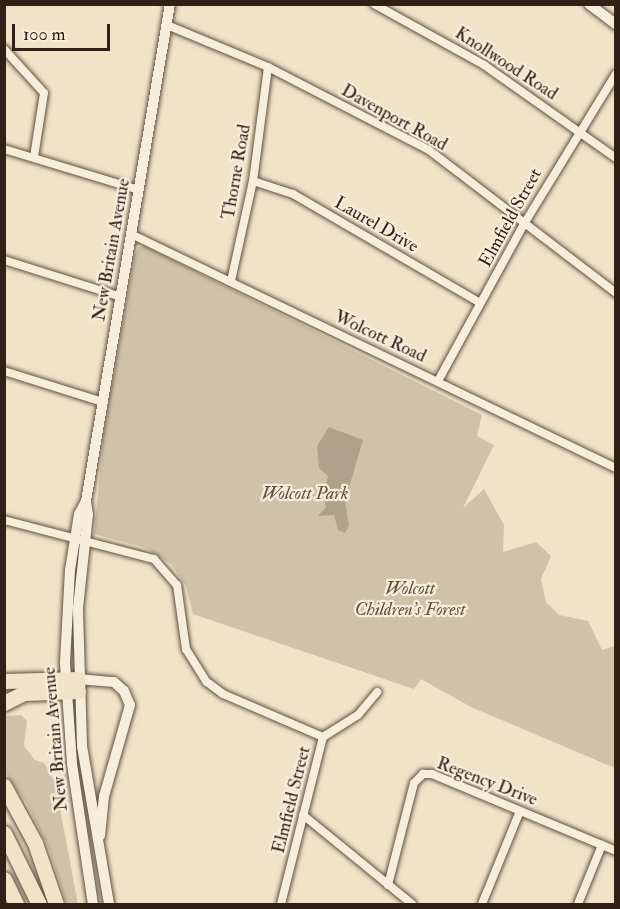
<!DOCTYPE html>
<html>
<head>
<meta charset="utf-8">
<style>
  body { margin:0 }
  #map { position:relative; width:620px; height:909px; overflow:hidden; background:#f1e3c7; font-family:"IM FELL Double Pica",serif }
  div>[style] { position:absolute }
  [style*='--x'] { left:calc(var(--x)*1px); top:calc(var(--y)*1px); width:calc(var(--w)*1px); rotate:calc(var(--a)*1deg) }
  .green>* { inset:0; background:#d0c2a9 }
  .water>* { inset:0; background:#afa18a }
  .roads { filter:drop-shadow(0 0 2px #605142) drop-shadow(0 0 2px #605142) }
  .street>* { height:8px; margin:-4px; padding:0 4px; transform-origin:4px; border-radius:4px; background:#f6eddb }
  .secondary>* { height:10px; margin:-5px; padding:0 5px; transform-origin:5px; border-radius:5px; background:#f6eddb }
  .highway>* { height:15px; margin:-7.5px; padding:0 7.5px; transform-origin:7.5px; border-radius:7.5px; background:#f1e3c7 }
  span { translate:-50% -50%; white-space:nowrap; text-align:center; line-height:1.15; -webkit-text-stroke:4.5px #f6eddb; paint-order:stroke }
  .street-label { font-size:18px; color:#302015 }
  .park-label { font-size:18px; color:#605141; font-style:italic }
  .frame { position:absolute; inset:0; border:6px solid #302015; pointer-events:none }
  .scale { position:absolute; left:12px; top:24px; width:98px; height:27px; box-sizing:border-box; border:3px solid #302015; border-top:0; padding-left:8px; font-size:18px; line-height:21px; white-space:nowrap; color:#302015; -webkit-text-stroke:4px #f6eddb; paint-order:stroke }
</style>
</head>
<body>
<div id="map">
  <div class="green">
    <div style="clip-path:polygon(145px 246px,482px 415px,477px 436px,494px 445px,463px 508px,484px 489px,504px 525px,503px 552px,536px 542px,551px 556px,541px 579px,546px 602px,559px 615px,588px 621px,602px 650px,615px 646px,615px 768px,471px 707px,421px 679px,414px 689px,193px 614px,186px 586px,171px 564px,146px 548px,94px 534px,104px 432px,135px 254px,139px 247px)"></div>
    <div style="clip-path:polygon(21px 715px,27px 721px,24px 746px,35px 760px,44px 763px,55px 782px,78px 904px,67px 904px,48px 847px,26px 802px,5px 773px,5px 716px)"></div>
  </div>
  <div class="water">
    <div style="clip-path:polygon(329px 427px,363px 440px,345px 501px,349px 526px,345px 533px,338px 530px,334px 515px,318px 516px,326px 507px,324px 495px,328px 476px,319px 468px,317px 446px)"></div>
  </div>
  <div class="roads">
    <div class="street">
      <div style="--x:374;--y:4;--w:126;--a:29"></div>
      <div style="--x:484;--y:65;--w:161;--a:35.2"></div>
      <div style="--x:167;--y:25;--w:109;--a:22.6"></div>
      <div style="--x:268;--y:67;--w:181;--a:27.3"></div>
      <div style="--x:429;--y:150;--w:235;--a:37.4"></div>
      <div style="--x:4;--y:49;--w:59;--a:47.7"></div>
      <div style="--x:44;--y:93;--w:65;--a:98.9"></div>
      <div style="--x:4;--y:149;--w:141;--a:16.9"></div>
      <div style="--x:253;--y:181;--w:42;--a:18"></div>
      <div style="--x:293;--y:194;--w:216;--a:30.2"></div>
      <div style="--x:131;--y:234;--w:538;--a:25.76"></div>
      <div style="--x:4;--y:260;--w:123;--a:17.5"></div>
      <div style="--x:231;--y:281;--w:102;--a:-77.6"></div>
      <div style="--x:253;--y:181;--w:115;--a:-82.5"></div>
      <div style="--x:4;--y:371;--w:104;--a:17.4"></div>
      <div style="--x:438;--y:381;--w:179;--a:-61.3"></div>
      <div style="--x:524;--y:224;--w:176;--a:-58.5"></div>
      <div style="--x:4;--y:520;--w:155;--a:14.6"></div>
      <div style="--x:154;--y:559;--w:35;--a:49"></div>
      <div style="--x:177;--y:585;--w:65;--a:82"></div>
      <div style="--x:186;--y:649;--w:39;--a:58"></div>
      <div style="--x:207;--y:682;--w:20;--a:37"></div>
      <div style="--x:223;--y:694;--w:109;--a:23.3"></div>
      <div style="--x:303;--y:815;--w:141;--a:39.2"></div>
      <div style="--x:388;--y:885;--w:105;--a:-75.7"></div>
      <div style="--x:414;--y:783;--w:13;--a:-45"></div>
      <div style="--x:423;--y:774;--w:9;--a:0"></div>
      <div style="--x:432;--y:774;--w:199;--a:22.7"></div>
      <div style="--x:281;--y:904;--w:172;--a:-75.9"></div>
      <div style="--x:323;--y:737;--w:41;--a:-32.2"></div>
      <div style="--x:358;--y:715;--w:30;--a:-50"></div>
      <div style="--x:482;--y:904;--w:100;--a:-67.8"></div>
      <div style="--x:578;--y:904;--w:64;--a:-67.9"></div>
    </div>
    <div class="secondary">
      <div style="--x:589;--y:4;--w:34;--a:37"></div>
      <div style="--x:86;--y:501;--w:15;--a:118"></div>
      <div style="--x:79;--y:514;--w:57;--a:99.1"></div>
      <div style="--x:70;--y:570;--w:93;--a:93.1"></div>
      <div style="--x:65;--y:663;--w:101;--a:86"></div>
      <div style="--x:72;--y:764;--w:142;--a:81.5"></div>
      <div style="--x:78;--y:679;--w:36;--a:5"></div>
      <div style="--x:114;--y:682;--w:13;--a:42"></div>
      <div style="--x:124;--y:691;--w:15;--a:67"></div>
      <div style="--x:130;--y:705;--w:95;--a:105.9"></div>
      <div style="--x:104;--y:796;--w:40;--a:95.7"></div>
      <div style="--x:109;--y:904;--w:160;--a:-99.7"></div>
      <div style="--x:82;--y:746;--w:138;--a:-91.7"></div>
      <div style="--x:78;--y:608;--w:94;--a:-83.9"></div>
      <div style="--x:88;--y:515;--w:14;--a:-98"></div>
      <div style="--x:86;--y:501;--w:504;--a:-80.41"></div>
    </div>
    <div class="highway">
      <div style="--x:4;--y:681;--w:74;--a:-1.5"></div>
      <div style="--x:4;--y:703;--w:22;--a:-27"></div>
      <div style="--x:24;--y:693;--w:54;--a:-2.1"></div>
      <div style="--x:4;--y:786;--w:65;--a:61.5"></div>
      <div style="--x:35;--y:843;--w:65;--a:71"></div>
      <div style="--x:4;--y:833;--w:79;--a:63.8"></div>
      <div style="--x:4;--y:879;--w:28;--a:64"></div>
    </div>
  </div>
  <div class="street-label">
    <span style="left:506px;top:64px;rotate:33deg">Knollwood Road</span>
    <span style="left:394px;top:118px;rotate:29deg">Davenport Road</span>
    <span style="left:237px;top:172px;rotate:-80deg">Thorne Road</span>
    <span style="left:511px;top:218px;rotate:-61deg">Elmfield Street</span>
    <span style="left:376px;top:225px;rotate:30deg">Laurel Drive</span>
    <span style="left:112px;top:250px;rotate:-80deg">New Britain Avenue</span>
    <span style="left:380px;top:337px;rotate:25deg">Wolcott Road</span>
    <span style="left:56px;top:739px;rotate:-95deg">New Britain Avenue</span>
    <span style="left:487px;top:782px;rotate:21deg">Regency Drive</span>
    <span style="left:292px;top:800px;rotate:-76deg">Elmfield Street</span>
  </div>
  <div class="park-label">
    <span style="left:305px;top:494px">Wolcott Park</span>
    <span style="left:410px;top:600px">Wolcott<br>Children's Forest</span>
  </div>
  <div class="frame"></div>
  <div class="scale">100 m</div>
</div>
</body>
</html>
